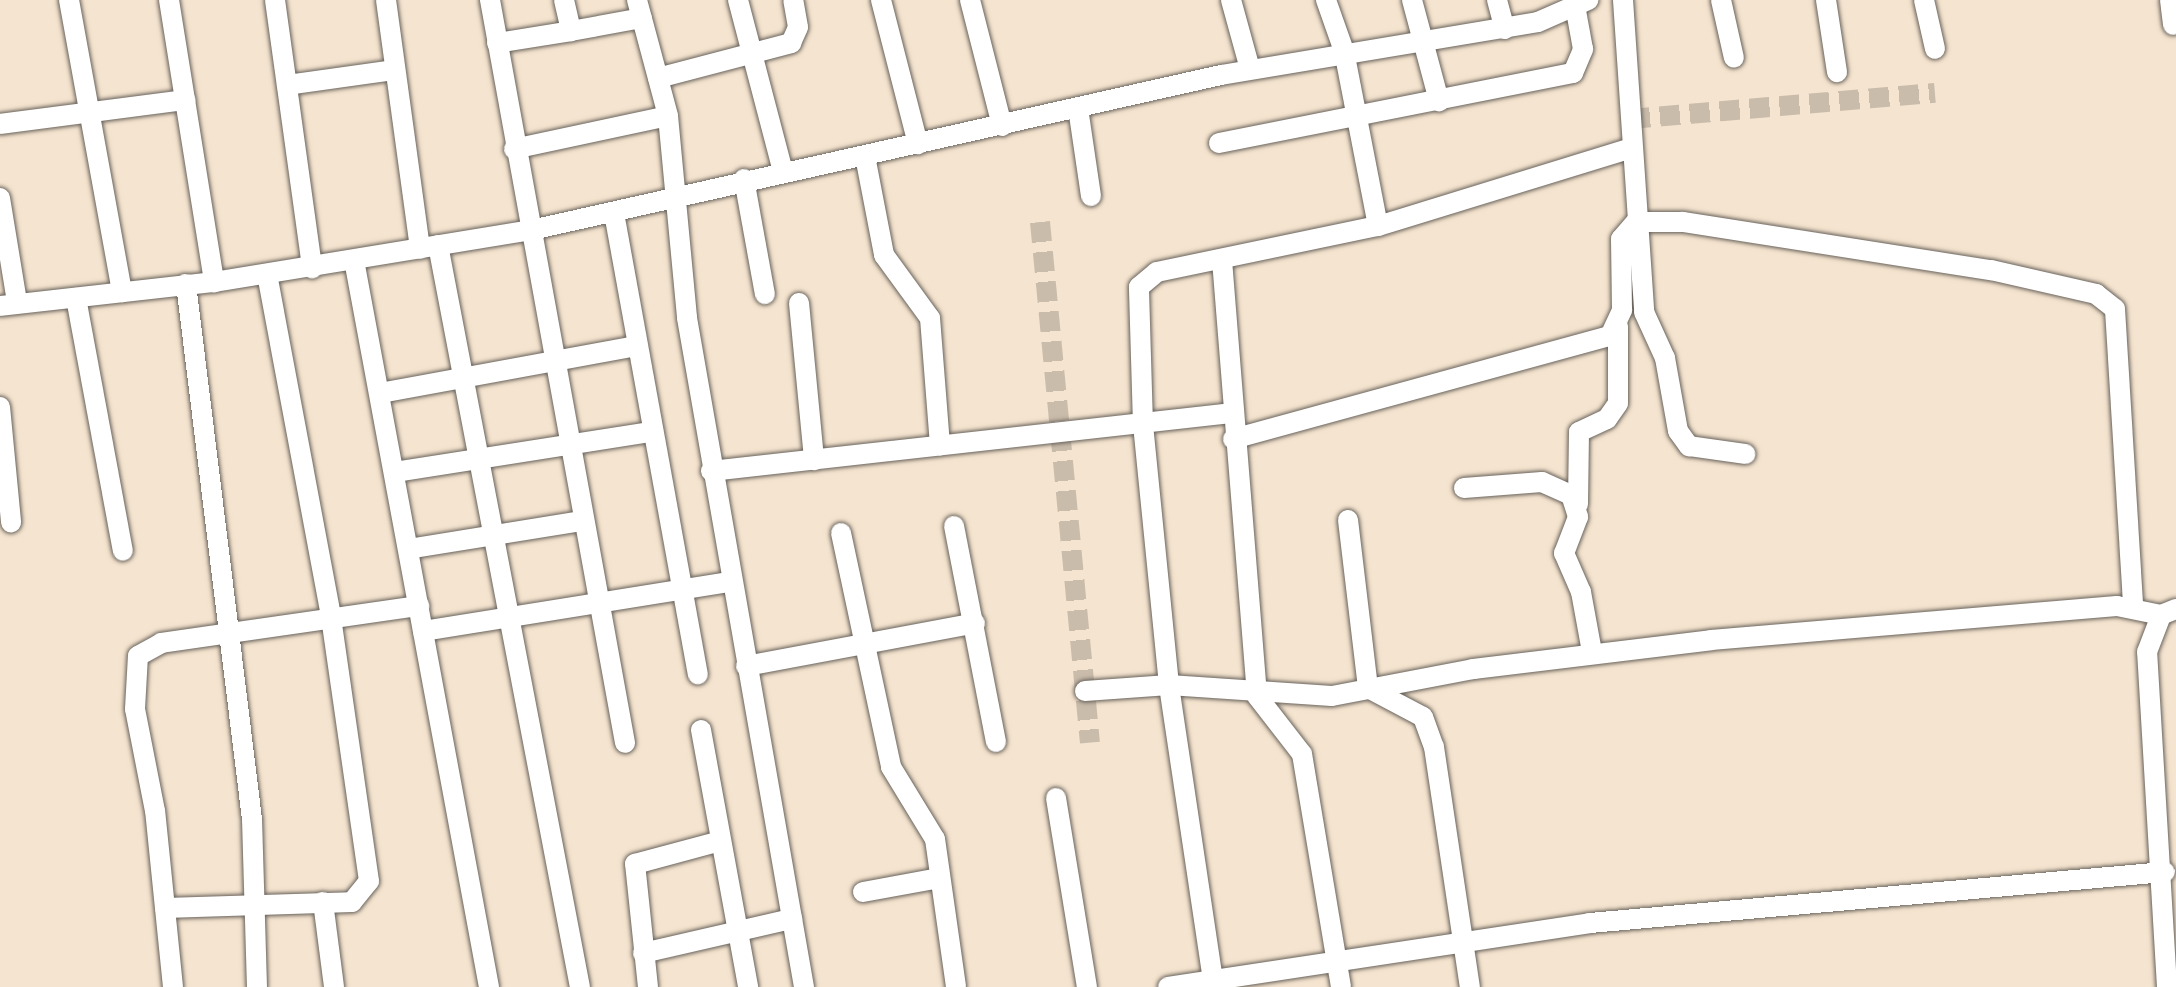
<!DOCTYPE html>
<html>
<head>
<meta charset="utf-8">
<style>
  body { margin:0 }
  #map { position:relative; width:2176px; height:987px; overflow:hidden; background:#f5e4cf; font-family:Vollkorn,serif }
  div>[style] { position:absolute }
  [style*='--x'] { left:calc(var(--x)*1px); top:calc(var(--y)*1px); width:calc(var(--w)*1px); rotate:calc(var(--a)*1deg) }
  .street-tunnel>* { height:20px; margin-top:-10px; transform-origin:0; background:repeating-linear-gradient(90deg,#cabcab 0 20px,transparent 0 30px) }
  .roads { filter:drop-shadow(0 0 2px #68625b) drop-shadow(0 0 2px #68625b) }
  .street>* { height:20px; margin:-10px; padding:0 10px; transform-origin:10px; border-radius:10px; background:#fff }
  span { translate:-50% -50%; white-space:nowrap; text-align:center; line-height:1.15; -webkit-text-stroke:7px #f6f6f2; paint-order:stroke }
</style>
</head>
<body>
<div id="map">
  <div class="street-tunnel">
    <div style="--x:1630;--y:119;--w:306;--a:-4.9"></div>
    <div style="--x:1040;--y:222;--w:523;--a:84.52"></div>
  </div>
  <div class="roads">
    <div class="street">
      <div style="--x:69;--y:0;--w:297;--a:79.7"></div>
      <div style="--x:169;--y:0;--w:286;--a:80.9"></div>
      <div style="--x:275;--y:0;--w:271;--a:82.1"></div>
      <div style="--x:386;--y:0;--w:251;--a:82.2"></div>
      <div style="--x:490;--y:0;--w:755;--a:79.7"></div>
      <div style="--x:564;--y:0;--w:32;--a:77"></div>
      <div style="--x:571;--y:31;--w:72;--a:-10.4"></div>
      <div style="--x:637;--y:0;--w:120;--a:75"></div>
      <div style="--x:668;--y:116;--w:203;--a:84.6"></div>
      <div style="--x:687;--y:318;--w:679;--a:80.08"></div>
      <div style="--x:738;--y:0;--w:178;--a:75.3"></div>
      <div style="--x:881;--y:0;--w:149;--a:75.6"></div>
      <div style="--x:970;--y:0;--w:130;--a:75.7"></div>
      <div style="--x:1231;--y:0;--w:72;--a:74.6"></div>
      <div style="--x:1326;--y:0;--w:54;--a:70.6"></div>
      <div style="--x:1344;--y:51;--w:178;--a:79"></div>
      <div style="--x:1412;--y:0;--w:105;--a:75"></div>
      <div style="--x:1497;--y:0;--w:30;--a:75"></div>
      <div style="--x:1623;--y:0;--w:313;--a:86.1"></div>
      <div style="--x:1644;--y:312;--w:51;--a:65.5"></div>
      <div style="--x:1665;--y:358;--w:74;--a:79.9"></div>
      <div style="--x:1678;--y:431;--w:19;--a:54"></div>
      <div style="--x:1689;--y:446;--w:57;--a:8.1"></div>
      <div style="--x:1721;--y:0;--w:59;--a:77.4"></div>
      <div style="--x:1826;--y:0;--w:73;--a:81.3"></div>
      <div style="--x:1924;--y:0;--w:50;--a:77.3"></div>
      <div style="--x:2170;--y:0;--w:25;--a:83"></div>
      <div style="--x:497;--y:43;--w:75;--a:-9.2"></div>
      <div style="--x:658;--y:78;--w:138;--a:-14.7"></div>
      <div style="--x:791;--y:43;--w:17;--a:-66"></div>
      <div style="--x:798;--y:27;--w:27;--a:-100"></div>
      <div style="--x:287;--y:85;--w:108;--a:-8"></div>
      <div style="--x:1078;--y:108;--w:89;--a:81.6"></div>
      <div style="--x:0;--y:124;--w:187;--a:-7.4"></div>
      <div style="--x:1219;--y:143;--w:361;--a:-11.2"></div>
      <div style="--x:1573;--y:73;--w:26;--a:-67"></div>
      <div style="--x:1583;--y:49;--w:50;--a:-100.4"></div>
      <div style="--x:514;--y:149;--w:157;--a:-12.1"></div>
      <div style="--x:865;--y:156;--w:101;--a:79.1"></div>
      <div style="--x:884;--y:255;--w:78;--a:53.9"></div>
      <div style="--x:930;--y:318;--w:128;--a:85.5"></div>
      <div style="--x:744;--y:179;--w:117;--a:79.7"></div>
      <div style="--x:0;--y:198;--w:105;--a:80.7"></div>
      <div style="--x:614;--y:213;--w:469;--a:79.7"></div>
      <div style="--x:438;--y:245;--w:755;--a:79.17"></div>
      <div style="--x:354;--y:260;--w:739;--a:79.48"></div>
      <div style="--x:1222;--y:260;--w:437;--a:85.4"></div>
      <div style="--x:1257;--y:696;--w:73;--a:52.2"></div>
      <div style="--x:1302;--y:754;--w:236;--a:80.5"></div>
      <div style="--x:186;--y:284;--w:539;--a:82.97"></div>
      <div style="--x:252;--y:819;--w:168;--a:88.3"></div>
      <div style="--x:76;--y:298;--w:257;--a:79.5"></div>
      <div style="--x:799;--y:303;--w:158;--a:84.5"></div>
      <div style="--x:0;--y:306;--w:215;--a:-6.4"></div>
      <div style="--x:214;--y:282;--w:317;--a:-9.3"></div>
      <div style="--x:527;--y:231;--w:711;--a:-12.67"></div>
      <div style="--x:1221;--y:75;--w:321;--a:-9.5"></div>
      <div style="--x:1538;--y:22;--w:55;--a:-23.7"></div>
      <div style="--x:380;--y:393;--w:261;--a:-10.4"></div>
      <div style="--x:0;--y:407;--w:116;--a:84.5"></div>
      <div style="--x:1233;--y:439;--w:391;--a:-15.3"></div>
      <div style="--x:1610;--y:336;--w:29;--a:-65"></div>
      <div style="--x:1622;--y:310;--w:71;--a:-90.8"></div>
      <div style="--x:1621;--y:239;--w:23;--a:-49"></div>
      <div style="--x:1636;--y:222;--w:47;--a:0"></div>
      <div style="--x:1683;--y:222;--w:312;--a:8.9"></div>
      <div style="--x:1991;--y:270;--w:108;--a:12.9"></div>
      <div style="--x:2096;--y:294;--w:24;--a:38"></div>
      <div style="--x:2115;--y:309;--w:298;--a:86.5"></div>
      <div style="--x:711;--y:471;--w:523;--a:-6.36"></div>
      <div style="--x:395;--y:472;--w:259;--a:-8.9"></div>
      <div style="--x:1464;--y:488;--w:78;--a:-4.4"></div>
      <div style="--x:1542;--y:482;--w:32;--a:24"></div>
      <div style="--x:1571;--y:495;--w:23;--a:72"></div>
      <div style="--x:1578;--y:517;--w:39;--a:111"></div>
      <div style="--x:1564;--y:553;--w:43;--a:66.4"></div>
      <div style="--x:1581;--y:592;--w:61;--a:79.6"></div>
      <div style="--x:1578;--y:504;--w:72;--a:-89.2"></div>
      <div style="--x:1579;--y:432;--w:31;--a:-25"></div>
      <div style="--x:1607;--y:419;--w:19;--a:-55"></div>
      <div style="--x:1618;--y:403;--w:77;--a:-90"></div>
      <div style="--x:1348;--y:520;--w:169;--a:83.2"></div>
      <div style="--x:1368;--y:688;--w:62;--a:27.8"></div>
      <div style="--x:1423;--y:717;--w:32;--a:70"></div>
      <div style="--x:1434;--y:747;--w:243;--a:81.5"></div>
      <div style="--x:954;--y:526;--w:220;--a:79"></div>
      <div style="--x:841;--y:533;--w:239;--a:77.9"></div>
      <div style="--x:891;--y:767;--w:84;--a:58.6"></div>
      <div style="--x:935;--y:839;--w:149;--a:81.9"></div>
      <div style="--x:408;--y:549;--w:175;--a:-9.2"></div>
      <div style="--x:423;--y:631;--w:310;--a:-9.1"></div>
      <div style="--x:746;--y:666;--w:233;--a:-10.6"></div>
      <div style="--x:1085;--y:691;--w:84;--a:-4.1"></div>
      <div style="--x:1169;--y:685;--w:163;--a:3.9"></div>
      <div style="--x:1332;--y:696;--w:144;--a:-10.8"></div>
      <div style="--x:1473;--y:669;--w:240;--a:-6.9"></div>
      <div style="--x:1711;--y:640;--w:407;--a:-4.8"></div>
      <div style="--x:2117;--y:606;--w:45;--a:11.6"></div>
      <div style="--x:701;--y:730;--w:261;--a:79.6"></div>
      <div style="--x:1056;--y:798;--w:192;--a:80.7"></div>
      <div style="--x:863;--y:892;--w:77;--a:-10.4"></div>
      <div style="--x:323;--y:902;--w:86;--a:82.6"></div>
      <div style="--x:165;--y:908;--w:187;--a:-1.8"></div>
      <div style="--x:352;--y:902;--w:27;--a:-51"></div>
      <div style="--x:369;--y:881;--w:268;--a:-98.2"></div>
      <div style="--x:331;--y:616;--w:348;--a:-100.6"></div>
      <div style="--x:643;--y:953;--w:153;--a:-12.9"></div>
      <div style="--x:173;--y:987;--w:177;--a:-95.8"></div>
      <div style="--x:155;--y:811;--w:104;--a:-101.1"></div>
      <div style="--x:135;--y:709;--w:53;--a:-86.8"></div>
      <div style="--x:138;--y:656;--w:26;--a:-29"></div>
      <div style="--x:161;--y:643;--w:261;--a:-8.2"></div>
      <div style="--x:648;--y:987;--w:124;--a:-96"></div>
      <div style="--x:635;--y:864;--w:89;--a:-15"></div>
      <div style="--x:1168;--y:987;--w:427;--a:-8.6"></div>
      <div style="--x:1590;--y:923;--w:577;--a:-5.07"></div>
      <div style="--x:1214;--y:987;--w:305;--a:-98.5"></div>
      <div style="--x:1169;--y:685;--w:261;--a:-95.7"></div>
      <div style="--x:1143;--y:425;--w:138;--a:-91.7"></div>
      <div style="--x:1139;--y:287;--w:23;--a:-40"></div>
      <div style="--x:1157;--y:272;--w:226;--a:-11.8"></div>
      <div style="--x:1378;--y:226;--w:266;--a:-17.1"></div>
      <div style="--x:2167;--y:987;--w:336;--a:-93.4"></div>
      <div style="--x:2147;--y:652;--w:40;--a:-69"></div>
      <div style="--x:2161;--y:615;--w:16;--a:-22"></div>
    </div>
  </div>
</div>
</body>
</html>
